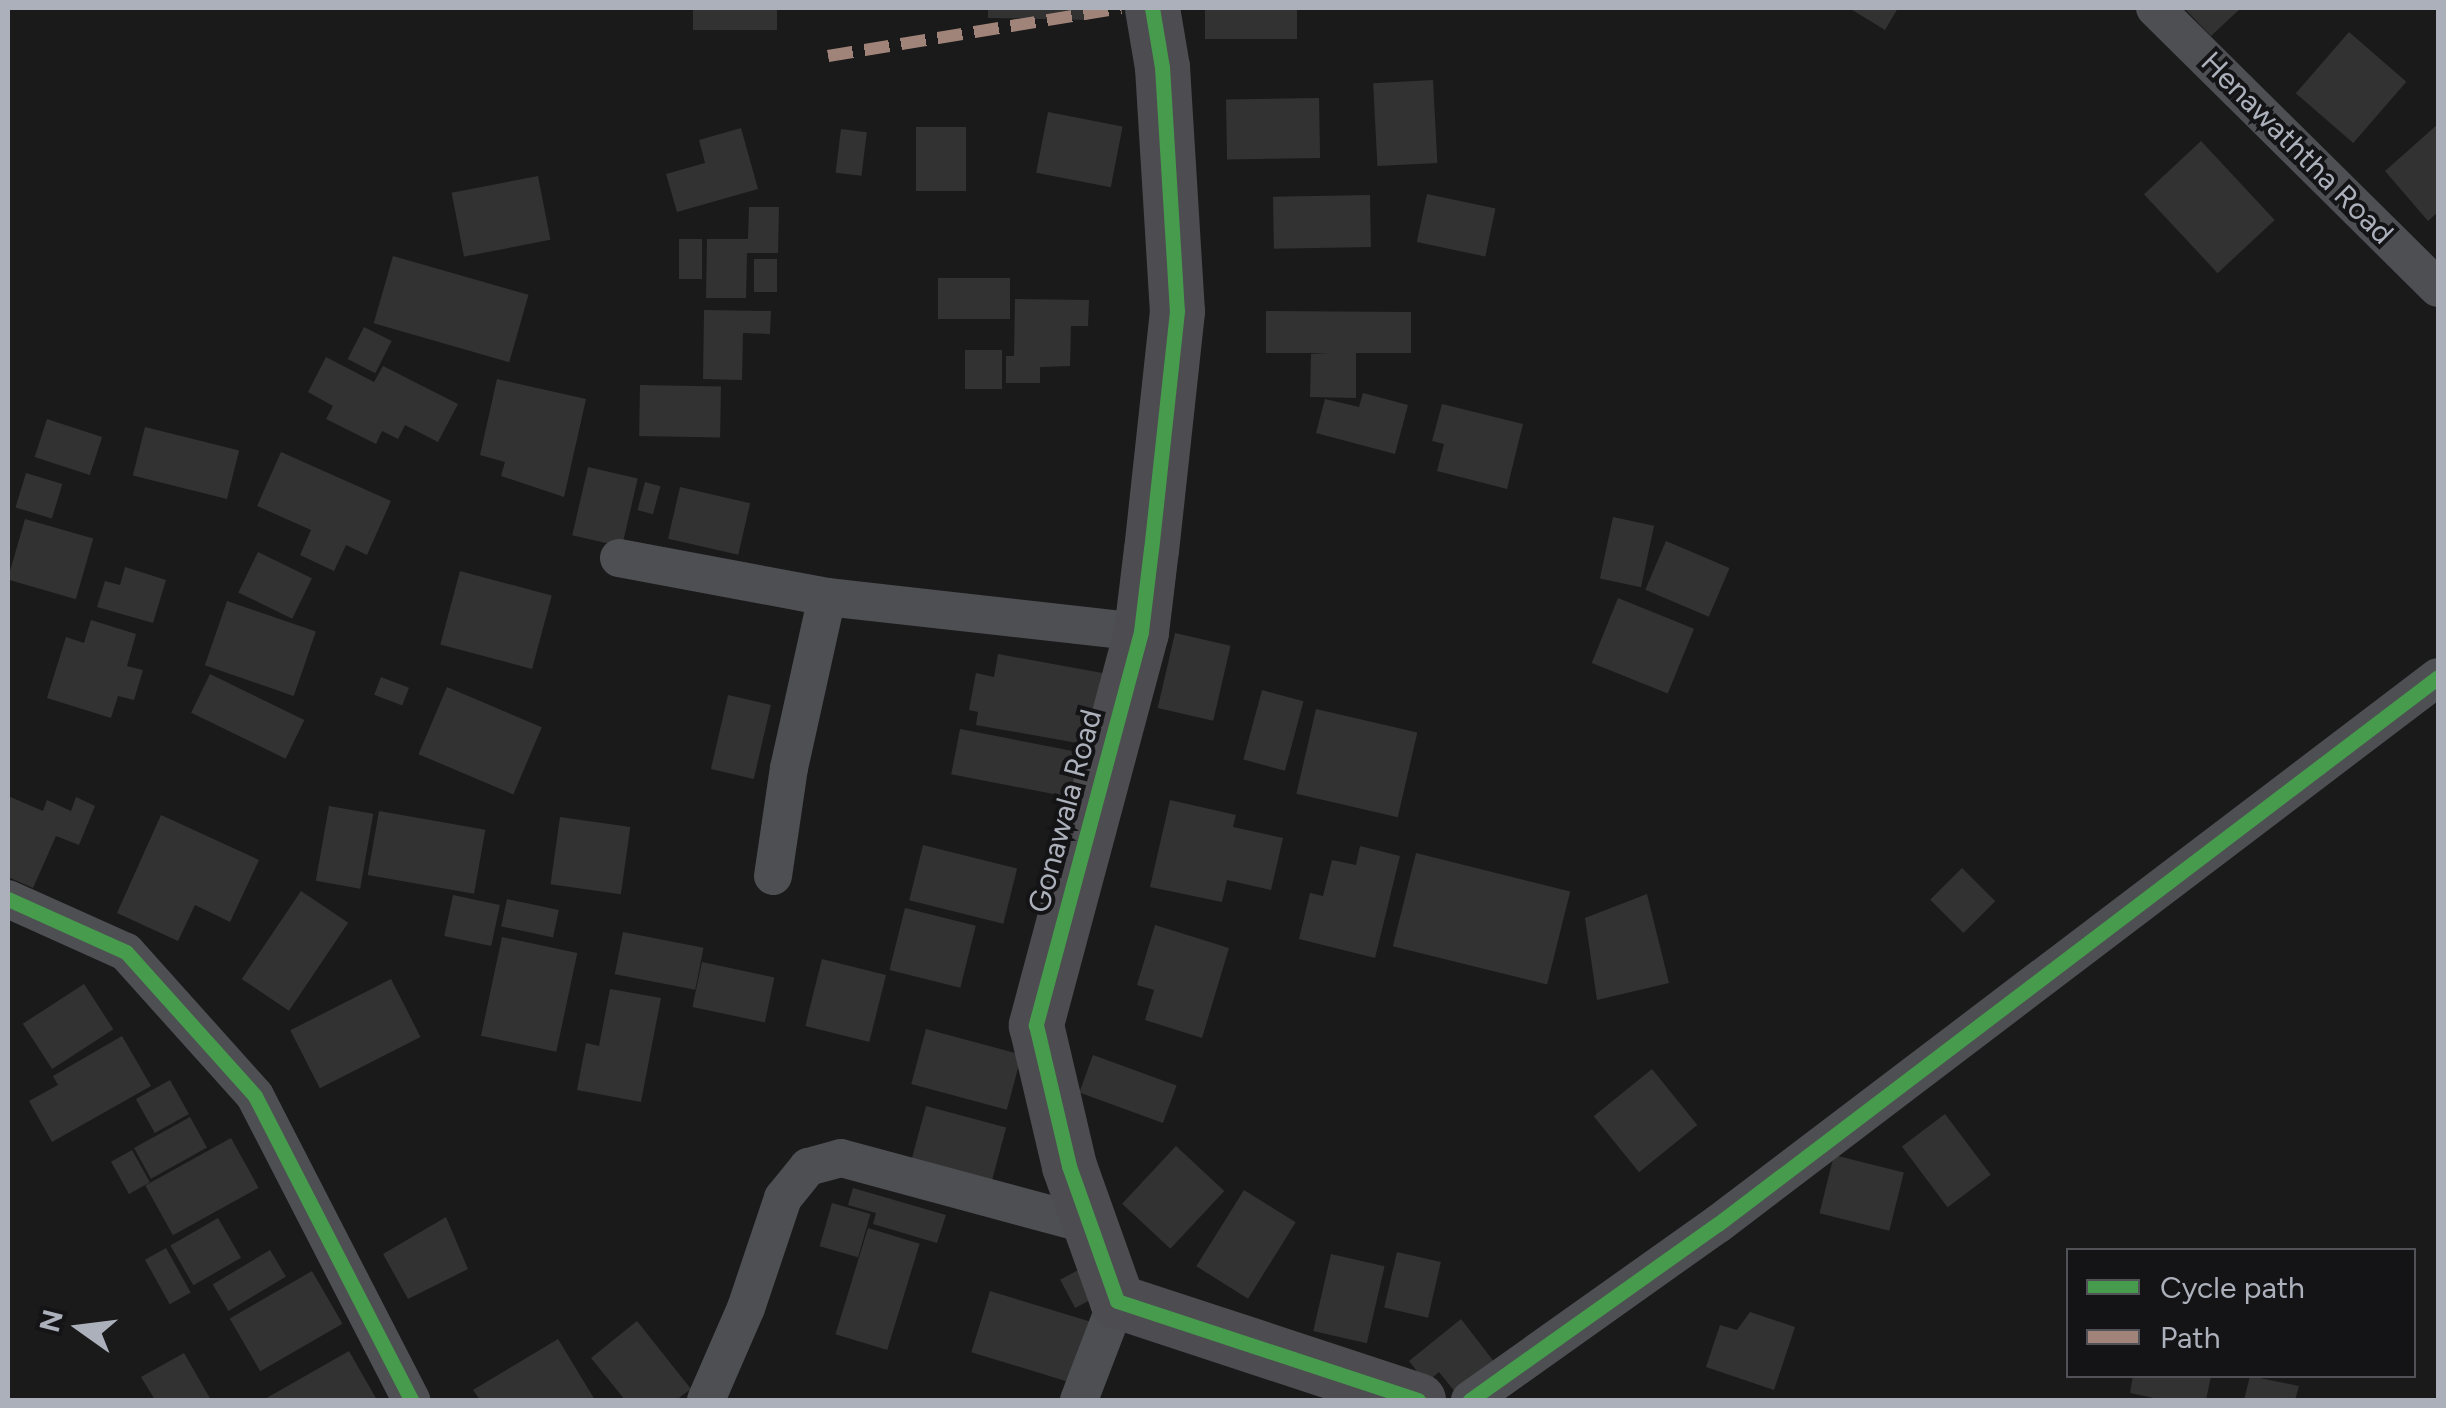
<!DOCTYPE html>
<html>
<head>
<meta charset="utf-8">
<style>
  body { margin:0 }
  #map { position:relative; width:2446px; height:1408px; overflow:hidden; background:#1a1a1a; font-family:Figtree,sans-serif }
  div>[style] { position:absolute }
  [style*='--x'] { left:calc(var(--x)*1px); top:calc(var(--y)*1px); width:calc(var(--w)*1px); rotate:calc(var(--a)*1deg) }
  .building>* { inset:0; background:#323232; transform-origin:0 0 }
  .street>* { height:38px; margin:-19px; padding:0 19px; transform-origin:19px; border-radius:19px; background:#4e4f53 }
  .secondary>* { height:55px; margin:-27.5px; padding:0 27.5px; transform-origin:27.5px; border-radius:27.5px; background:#4d4d51 }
  .quiet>* { height:12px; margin-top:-6px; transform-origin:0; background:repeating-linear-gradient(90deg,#a18479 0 25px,transparent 0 37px) }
  .cycleway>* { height:15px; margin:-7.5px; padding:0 7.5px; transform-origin:7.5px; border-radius:7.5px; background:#469c4c }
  span { translate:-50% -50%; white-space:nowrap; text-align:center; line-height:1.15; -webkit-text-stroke:8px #141416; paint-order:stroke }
  .street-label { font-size:30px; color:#acb0bb }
  .frame { position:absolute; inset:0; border:10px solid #acb0bb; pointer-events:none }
  .legend { position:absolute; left:2066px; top:1248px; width:350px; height:130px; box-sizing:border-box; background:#141416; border:2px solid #515258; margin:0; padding:12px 18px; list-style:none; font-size:30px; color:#acb0bb }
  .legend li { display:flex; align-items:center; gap:20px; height:50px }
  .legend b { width:50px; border:2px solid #515258 }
  .north { position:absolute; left:30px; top:1278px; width:100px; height:100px; -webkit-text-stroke:8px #141416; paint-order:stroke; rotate:284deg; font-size:28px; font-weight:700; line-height:40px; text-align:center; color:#acb0bb }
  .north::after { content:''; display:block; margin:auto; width:35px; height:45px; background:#acb0bb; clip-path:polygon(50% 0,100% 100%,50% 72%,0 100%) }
</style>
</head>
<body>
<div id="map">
  <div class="building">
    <div style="left:693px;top:8px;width:84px;height:22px"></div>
    <div style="clip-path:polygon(988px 8px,1088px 8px,1088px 20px,988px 18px)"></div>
    <div style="left:1205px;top:8px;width:92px;height:31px"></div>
    <div style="clip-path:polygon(1849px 8px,1898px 8px,1885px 30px)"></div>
    <div style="clip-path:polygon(2184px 8px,2241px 8px,2211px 36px)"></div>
    <div style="left:2349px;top:32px;width:76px;height:81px;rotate:41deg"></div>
    <div style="left:1433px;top:80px;width:83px;height:60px;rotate:87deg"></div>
    <div style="left:1319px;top:98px;width:60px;height:93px;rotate:89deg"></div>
    <div style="left:1048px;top:112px;width:76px;height:62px;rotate:11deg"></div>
    <div style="clip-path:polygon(2438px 124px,2438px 212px,2428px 221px,2385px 171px)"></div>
    <div style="left:916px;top:127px;width:50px;height:64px"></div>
    <div style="clip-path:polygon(741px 128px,758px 189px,677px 212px,666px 174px,705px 163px,699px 140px)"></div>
    <div style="left:841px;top:129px;width:26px;height:44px;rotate:7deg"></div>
    <div style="left:2201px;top:141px;width:108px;height:78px;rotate:47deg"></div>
    <div style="left:538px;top:176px;width:65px;height:88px;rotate:79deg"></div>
    <div style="left:1427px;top:194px;width:70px;height:49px;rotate:12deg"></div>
    <div style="left:1370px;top:195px;width:52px;height:97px;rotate:89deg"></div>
    <div style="clip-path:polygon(749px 207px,779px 207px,778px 253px,747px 253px,746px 298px,706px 298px,707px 239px,748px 239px)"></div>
    <div style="left:679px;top:239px;width:23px;height:40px"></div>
    <div style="left:393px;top:256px;width:141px;height:70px;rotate:16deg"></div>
    <div style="left:754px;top:259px;width:23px;height:33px"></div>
    <div style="left:938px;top:278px;width:72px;height:41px"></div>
    <div style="clip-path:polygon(1015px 299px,1089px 300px,1088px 326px,1071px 326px,1070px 366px,1040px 367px,1040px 383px,1006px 383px,1006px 356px,1014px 356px)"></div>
    <div style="clip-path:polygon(704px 310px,771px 311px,770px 334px,743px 333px,742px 380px,703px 379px)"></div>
    <div style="clip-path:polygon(1266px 311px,1411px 312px,1411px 353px,1356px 353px,1356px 398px,1310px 397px,1311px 354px,1329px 353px,1266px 353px)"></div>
    <div style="left:364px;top:327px;width:31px;height:36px;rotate:27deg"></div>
    <div style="left:965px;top:350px;width:37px;height:39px"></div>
    <div style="clip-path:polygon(326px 357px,374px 382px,383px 366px,458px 404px,438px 442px,405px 425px,398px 439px,382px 431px,376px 444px,326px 419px,333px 406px,308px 392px)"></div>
    <div style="clip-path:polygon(497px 379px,586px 399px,564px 497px,501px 476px,505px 462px,480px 455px)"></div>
    <div style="left:640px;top:385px;width:81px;height:51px;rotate:1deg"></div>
    <div style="clip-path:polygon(1363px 393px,1408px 405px,1395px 454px,1316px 433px,1325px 399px,1359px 407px)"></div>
    <div style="clip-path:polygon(1442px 404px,1523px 424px,1507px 489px,1437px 471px,1444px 444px,1432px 441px)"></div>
    <div style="left:47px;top:419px;width:58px;height:40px;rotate:18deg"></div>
    <div style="left:145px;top:427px;width:97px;height:50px;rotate:14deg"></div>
    <div style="clip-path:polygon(281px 452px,391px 501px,367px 555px,346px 545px,334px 571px,300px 555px,311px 530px,257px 506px)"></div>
    <div style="left:588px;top:467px;width:51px;height:70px;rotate:13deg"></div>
    <div style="left:26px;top:473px;width:38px;height:36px;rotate:17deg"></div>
    <div style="left:645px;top:482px;width:16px;height:29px;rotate:15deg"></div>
    <div style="left:680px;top:487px;width:72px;height:53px;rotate:13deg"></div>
    <div style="left:1613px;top:517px;width:42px;height:63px;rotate:12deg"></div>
    <div style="left:25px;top:519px;width:71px;height:63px;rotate:16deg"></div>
    <div style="left:1666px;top:541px;width:69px;height:53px;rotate:23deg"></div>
    <div style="left:258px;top:552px;width:60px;height:45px;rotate:26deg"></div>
    <div style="clip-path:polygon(125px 567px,166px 580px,153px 623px,97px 607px,105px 581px,120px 585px)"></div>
    <div style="left:460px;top:571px;width:95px;height:76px;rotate:15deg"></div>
    <div style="left:1618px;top:598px;width:82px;height:70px;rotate:22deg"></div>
    <div style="left:227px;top:601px;width:94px;height:68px;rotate:19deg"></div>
    <div style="clip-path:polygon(91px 620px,136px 634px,127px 666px,143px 670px,134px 700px,118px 696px,111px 718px,47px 698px,66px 637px,84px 643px)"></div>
    <div style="left:1175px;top:633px;width:57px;height:77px;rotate:13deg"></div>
    <div style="clip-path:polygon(998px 654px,1108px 674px,1094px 746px,976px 725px,978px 712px,969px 710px,976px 673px,994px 677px)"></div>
    <div style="left:210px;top:674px;width:105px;height:43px;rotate:26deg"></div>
    <div style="left:381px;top:677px;width:30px;height:19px;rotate:21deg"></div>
    <div style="left:447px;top:687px;width:103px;height:73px;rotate:23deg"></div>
    <div style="left:1262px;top:690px;width:43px;height:72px;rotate:15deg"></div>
    <div style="left:728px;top:695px;width:44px;height:76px;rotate:13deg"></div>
    <div style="left:1316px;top:709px;width:104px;height:87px;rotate:13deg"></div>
    <div style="left:960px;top:729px;width:124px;height:46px;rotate:11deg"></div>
    <div style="clip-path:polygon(8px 796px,43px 811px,47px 800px,71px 811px,76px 797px,95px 806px,79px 845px,56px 836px,33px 888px,8px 877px)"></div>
    <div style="clip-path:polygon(1170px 800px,1236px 815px,1233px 827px,1283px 838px,1271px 890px,1227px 880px,1222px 902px,1150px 887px)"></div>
    <div style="left:329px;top:806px;width:45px;height:76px;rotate:10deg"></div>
    <div style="left:379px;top:811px;width:108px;height:65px;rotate:10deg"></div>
    <div style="clip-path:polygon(161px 815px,259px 860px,230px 922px,195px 905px,178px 941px,117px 913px)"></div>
    <div style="left:560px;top:817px;width:71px;height:68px;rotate:8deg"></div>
    <div style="left:923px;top:845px;width:97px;height:57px;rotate:14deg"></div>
    <div style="clip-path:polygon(1360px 846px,1400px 856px,1375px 958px,1299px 939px,1310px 893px,1323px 896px,1332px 860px,1356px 865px)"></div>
    <div style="left:1416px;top:853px;width:159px;height:96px;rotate:14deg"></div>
    <div style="left:1962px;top:868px;width:47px;height:45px;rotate:45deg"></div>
    <div style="left:301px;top:891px;width:57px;height:106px;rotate:34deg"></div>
    <div style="clip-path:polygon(1647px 894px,1669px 983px,1597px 1000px,1585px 918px)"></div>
    <div style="left:453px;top:895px;width:48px;height:42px;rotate:12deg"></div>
    <div style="left:507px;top:899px;width:53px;height:28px;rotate:12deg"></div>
    <div style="left:905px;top:908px;width:73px;height:64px;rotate:14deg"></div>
    <div style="clip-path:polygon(1155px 925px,1229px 948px,1202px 1038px,1145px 1020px,1154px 990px,1137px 985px)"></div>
    <div style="left:623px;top:932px;width:82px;height:43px;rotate:11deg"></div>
    <div style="left:502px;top:937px;width:77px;height:101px;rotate:12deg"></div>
    <div style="left:822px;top:959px;width:66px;height:69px;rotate:14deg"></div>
    <div style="left:702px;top:962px;width:74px;height:46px;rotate:12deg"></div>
    <div style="left:391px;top:979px;width:65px;height:113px;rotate:63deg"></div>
    <div style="left:84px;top:984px;width:54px;height:73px;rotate:57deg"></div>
    <div style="clip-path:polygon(610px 989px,661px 998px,641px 1102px,577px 1090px,586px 1043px,599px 1046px)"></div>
    <div style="left:926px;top:1029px;width:99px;height:57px;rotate:15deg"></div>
    <div style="clip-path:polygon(122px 1036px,151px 1086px,52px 1142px,29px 1101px,58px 1085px,53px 1076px)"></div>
    <div style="left:1093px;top:1055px;width:89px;height:40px;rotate:20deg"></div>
    <div style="left:1652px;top:1069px;width:72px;height:75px;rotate:51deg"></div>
    <div style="left:170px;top:1080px;width:39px;height:39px;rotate:61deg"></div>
    <div style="left:926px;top:1106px;width:83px;height:56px;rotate:15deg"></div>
    <div style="left:1945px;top:1114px;width:76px;height:54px;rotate:53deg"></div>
    <div style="left:190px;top:1117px;width:35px;height:64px;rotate:61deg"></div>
    <div style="left:231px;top:1138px;width:57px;height:98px;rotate:61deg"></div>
    <div style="left:1176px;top:1146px;width:66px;height:79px;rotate:43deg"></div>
    <div style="left:132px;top:1150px;width:37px;height:24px;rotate:61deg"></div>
    <div style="left:1834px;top:1155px;width:72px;height:60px;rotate:14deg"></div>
    <div style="clip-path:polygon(853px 1188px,946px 1215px,937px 1243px,873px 1224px,876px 1213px,848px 1205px)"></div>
    <div style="left:1244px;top:1190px;width:61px;height:90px;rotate:32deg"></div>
    <div style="left:832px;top:1203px;width:40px;height:45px;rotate:16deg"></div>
    <div style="clip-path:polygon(446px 1217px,468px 1269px,408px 1299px,383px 1254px)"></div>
    <div style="left:218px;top:1218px;width:46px;height:55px;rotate:60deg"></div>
    <div style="left:868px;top:1228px;width:54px;height:111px;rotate:17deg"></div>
    <div style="left:166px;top:1248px;width:51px;height:24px;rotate:61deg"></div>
    <div style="left:270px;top:1250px;width:31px;height:67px;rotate:59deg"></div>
    <div style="left:1397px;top:1252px;width:45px;height:57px;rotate:13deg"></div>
    <div style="left:1331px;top:1254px;width:55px;height:79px;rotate:13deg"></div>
    <div style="left:1084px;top:1267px;width:32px;height:27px;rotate:62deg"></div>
    <div style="left:312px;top:1271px;width:61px;height:95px;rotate:60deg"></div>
    <div style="left:990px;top:1291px;width:113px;height:64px;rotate:17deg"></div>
    <div style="clip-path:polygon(1750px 1312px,1795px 1327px,1774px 1390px,1706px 1367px,1720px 1325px,1737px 1330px)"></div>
    <div style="clip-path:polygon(1461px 1319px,1495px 1363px,1456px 1393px,1439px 1372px,1426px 1383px,1409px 1361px)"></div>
    <div style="clip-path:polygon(637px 1321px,691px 1389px,676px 1400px,625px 1400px,591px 1358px)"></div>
    <div style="clip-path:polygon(558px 1339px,595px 1400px,480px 1400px,473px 1390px)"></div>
    <div style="clip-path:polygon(349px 1351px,377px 1400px,263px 1400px)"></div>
    <div style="clip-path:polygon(184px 1353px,211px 1400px,155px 1400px,141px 1377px)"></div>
    <div style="clip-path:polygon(2133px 1376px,2211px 1376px,2206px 1400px,2163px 1400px,2130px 1393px)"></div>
    <div style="clip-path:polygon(2250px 1376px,2299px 1386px,2295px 1400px,2244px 1400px)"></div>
  </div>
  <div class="street">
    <div style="--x:2155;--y:8;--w:398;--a:44.7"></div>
    <div style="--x:619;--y:558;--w:212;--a:10.6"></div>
    <div style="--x:773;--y:876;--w:109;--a:-81.6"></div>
    <div style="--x:789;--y:768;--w:175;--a:-77.5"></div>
    <div style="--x:827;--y:597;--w:316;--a:6.4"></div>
    <div style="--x:8;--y:899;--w:129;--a:24.2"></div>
    <div style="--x:126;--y:952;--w:193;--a:48.1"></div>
    <div style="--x:255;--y:1096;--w:342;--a:62.8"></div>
    <div style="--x:706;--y:1400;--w:100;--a:-66.5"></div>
    <div style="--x:746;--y:1308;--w:116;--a:-71.4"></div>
    <div style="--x:783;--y:1198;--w:40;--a:-51"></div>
    <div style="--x:808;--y:1167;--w:34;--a:-15"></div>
    <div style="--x:841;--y:1158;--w:258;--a:15.1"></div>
    <div style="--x:1079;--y:1400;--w:106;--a:-69"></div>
    <div style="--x:1470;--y:1400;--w:304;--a:-35.4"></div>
    <div style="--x:1718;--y:1224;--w:904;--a:-37.22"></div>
  </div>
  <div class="secondary">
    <div style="--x:1152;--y:8;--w:60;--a:80.4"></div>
    <div style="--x:1162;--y:67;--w:244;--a:86.5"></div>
    <div style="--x:1177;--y:311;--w:239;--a:96.2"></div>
    <div style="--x:1151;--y:549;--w:84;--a:96.9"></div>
    <div style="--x:1141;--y:632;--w:407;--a:105"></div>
    <div style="--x:1036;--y:1025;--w:145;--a:76.8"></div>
    <div style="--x:1069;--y:1166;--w:143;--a:70.4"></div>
    <div style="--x:1117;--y:1301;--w:317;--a:18.2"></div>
  </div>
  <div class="quiet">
    <div style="--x:828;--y:56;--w:297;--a:-9.3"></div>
  </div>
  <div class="cycleway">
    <div style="--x:1152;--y:8;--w:60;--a:80.4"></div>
    <div style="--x:1162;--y:67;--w:244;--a:86.5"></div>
    <div style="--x:1177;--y:311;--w:239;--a:96.2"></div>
    <div style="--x:1151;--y:549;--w:84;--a:96.9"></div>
    <div style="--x:1141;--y:632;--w:407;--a:105"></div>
    <div style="--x:1036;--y:1025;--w:145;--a:76.8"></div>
    <div style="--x:1069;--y:1166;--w:143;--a:70.4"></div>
    <div style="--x:1117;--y:1301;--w:317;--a:18.2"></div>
    <div style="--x:8;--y:899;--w:129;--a:24.2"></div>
    <div style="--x:126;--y:952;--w:193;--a:48.1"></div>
    <div style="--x:255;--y:1096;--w:342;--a:62.8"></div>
    <div style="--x:1470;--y:1400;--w:304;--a:-35.4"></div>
    <div style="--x:1718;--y:1224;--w:904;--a:-37.22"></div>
  </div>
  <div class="street-label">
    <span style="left:2297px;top:148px;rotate:45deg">Henawaththa Road</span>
    <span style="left:1065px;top:811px;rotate:-75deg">Gonawala Road</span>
  </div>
  <div class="frame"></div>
  <ul class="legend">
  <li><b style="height:12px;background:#469c4c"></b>Cycle path</li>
  <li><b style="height:12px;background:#a18479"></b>Path</li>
  </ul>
  <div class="north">N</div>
</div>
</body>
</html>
